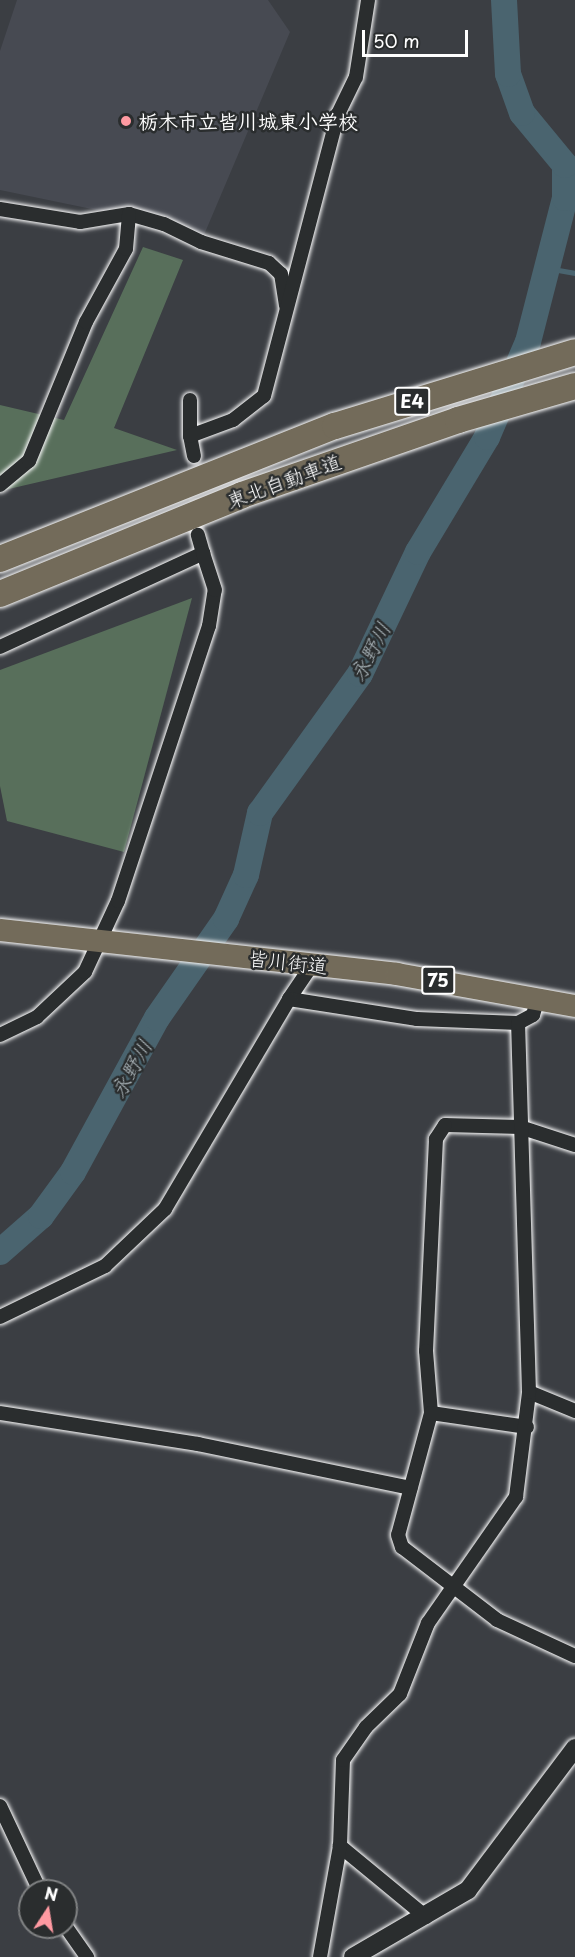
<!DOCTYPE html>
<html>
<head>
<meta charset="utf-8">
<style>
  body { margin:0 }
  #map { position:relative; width:575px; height:1957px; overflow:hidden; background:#3b3e43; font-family:"Playpen Sans","Klee One",sans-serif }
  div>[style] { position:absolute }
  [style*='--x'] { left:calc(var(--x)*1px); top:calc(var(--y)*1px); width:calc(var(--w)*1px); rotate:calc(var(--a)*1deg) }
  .built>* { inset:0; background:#474a52 }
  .green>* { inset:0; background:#586f5b }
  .stream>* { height:4.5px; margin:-2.25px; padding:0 2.25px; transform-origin:2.25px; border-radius:2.25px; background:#4a646f }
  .river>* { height:26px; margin:-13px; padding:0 13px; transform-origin:13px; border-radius:13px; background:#4a646f }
  .minor-tunnel>* { height:14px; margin-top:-7px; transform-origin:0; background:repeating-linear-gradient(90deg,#4f5156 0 14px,transparent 0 21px) }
  .roads { filter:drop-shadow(0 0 2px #fff) drop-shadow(0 0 2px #fff) }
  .minor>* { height:14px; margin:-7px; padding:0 7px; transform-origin:7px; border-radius:7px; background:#2a2d2e }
  .tertiary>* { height:18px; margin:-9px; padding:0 9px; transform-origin:9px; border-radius:9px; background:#2a2d2e }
  .primary>* { height:22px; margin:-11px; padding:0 11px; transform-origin:11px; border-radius:11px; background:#736b5a }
  .motorway>* { height:26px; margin:-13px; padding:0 13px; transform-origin:13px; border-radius:13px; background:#736b5a }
  .dots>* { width:16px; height:16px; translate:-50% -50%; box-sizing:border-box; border:3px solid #2a2d2e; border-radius:50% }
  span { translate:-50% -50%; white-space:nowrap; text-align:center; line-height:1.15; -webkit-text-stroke:5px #2a2d2e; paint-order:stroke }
  .shield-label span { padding:2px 4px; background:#2a2d2e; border:2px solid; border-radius:4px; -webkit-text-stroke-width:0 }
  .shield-label { font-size:18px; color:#fff; font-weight:700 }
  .poi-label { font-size:20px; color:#fff; font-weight:700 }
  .left { translate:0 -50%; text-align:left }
  .street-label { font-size:20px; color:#fff }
  .water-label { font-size:21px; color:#aeb9be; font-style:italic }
  .north { position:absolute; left:18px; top:1879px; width:60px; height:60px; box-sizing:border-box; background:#2a2d2e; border:2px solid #7f8182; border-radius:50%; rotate:12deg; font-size:16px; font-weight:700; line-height:24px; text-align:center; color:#fff }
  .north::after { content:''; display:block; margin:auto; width:21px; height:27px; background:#ff9aa2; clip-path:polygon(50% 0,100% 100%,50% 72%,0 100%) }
  .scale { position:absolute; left:362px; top:30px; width:106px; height:27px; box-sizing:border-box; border:3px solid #fff; border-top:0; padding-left:8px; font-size:18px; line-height:21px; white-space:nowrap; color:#fff; -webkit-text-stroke:4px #2a2d2e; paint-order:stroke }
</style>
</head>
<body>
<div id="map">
  <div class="built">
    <div style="clip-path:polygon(17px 0,268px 0,290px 32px,201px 242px,164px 224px,0 190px,0 51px)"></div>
  </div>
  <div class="green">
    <div style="clip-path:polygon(143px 247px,183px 260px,114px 428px,177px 450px,0 491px,0 405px,64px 420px)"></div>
    <div style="clip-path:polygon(192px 598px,124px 852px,7px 821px,0 786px,0 670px)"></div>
  </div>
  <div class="stream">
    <div style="--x:547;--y:268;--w:28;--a:10"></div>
  </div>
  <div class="river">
    <div style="--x:0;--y:1252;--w:55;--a:-41.3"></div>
    <div style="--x:41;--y:1216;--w:54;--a:-54"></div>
    <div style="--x:73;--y:1172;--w:175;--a:-61.4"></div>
    <div style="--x:157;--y:1018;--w:121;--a:-55.1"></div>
    <div style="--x:226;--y:919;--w:48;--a:-65.6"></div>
    <div style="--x:246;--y:875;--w:64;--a:-77.3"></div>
    <div style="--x:260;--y:813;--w:171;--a:-54.3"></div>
    <div style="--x:360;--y:674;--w:135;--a:-64.6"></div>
    <div style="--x:418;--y:552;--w:134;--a:-59"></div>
    <div style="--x:487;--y:437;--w:103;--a:-66.7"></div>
    <div style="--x:528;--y:342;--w:149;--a:-75.6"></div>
    <div style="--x:565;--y:198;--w:33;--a:-90"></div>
    <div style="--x:565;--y:165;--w:67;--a:-129.6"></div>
    <div style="--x:522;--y:113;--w:41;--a:-109.7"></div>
    <div style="--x:508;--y:74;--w:74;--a:-93.1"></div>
  </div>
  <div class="minor-tunnel">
    <div style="--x:194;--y:456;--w:79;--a:87.1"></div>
  </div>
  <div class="roads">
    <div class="minor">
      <div style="--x:0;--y:209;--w:81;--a:9.2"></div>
      <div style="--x:80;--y:222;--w:50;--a:-9.3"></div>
      <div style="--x:129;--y:214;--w:36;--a:16"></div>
      <div style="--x:164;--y:224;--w:41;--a:25.9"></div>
      <div style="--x:201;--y:242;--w:71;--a:17.2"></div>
      <div style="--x:269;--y:263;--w:16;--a:43"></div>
      <div style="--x:281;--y:274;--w:32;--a:81"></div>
      <div style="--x:190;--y:436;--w:36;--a:-90"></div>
      <div style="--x:194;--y:456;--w:20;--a:-101"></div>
      <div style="--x:190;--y:436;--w:46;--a:-20.4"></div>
      <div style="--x:233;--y:420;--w:39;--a:-38"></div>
      <div style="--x:264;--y:396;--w:292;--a:-75.3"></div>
      <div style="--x:338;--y:114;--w:41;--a:-64.1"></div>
      <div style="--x:356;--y:77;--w:78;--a:-81.1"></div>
      <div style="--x:0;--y:485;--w:38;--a:-40"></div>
      <div style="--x:29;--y:461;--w:150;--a:-67.7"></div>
      <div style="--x:86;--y:322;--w:83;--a:-61.3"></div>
      <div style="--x:126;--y:249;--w:35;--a:-85"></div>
      <div style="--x:0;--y:647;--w:224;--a:-24.8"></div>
      <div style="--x:203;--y:553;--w:19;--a:-106"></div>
      <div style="--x:312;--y:965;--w:41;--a:124.1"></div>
      <div style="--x:289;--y:999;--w:130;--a:8.9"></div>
      <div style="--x:417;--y:1019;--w:101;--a:2.3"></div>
      <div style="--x:0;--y:1035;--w:41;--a:-25.9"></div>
      <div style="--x:37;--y:1017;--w:66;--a:-43.2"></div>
      <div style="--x:85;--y:972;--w:78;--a:-65.1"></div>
      <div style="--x:118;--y:901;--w:290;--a:-71.7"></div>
      <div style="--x:209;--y:626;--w:36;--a:-81"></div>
      <div style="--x:215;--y:590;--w:39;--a:-108"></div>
      <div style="--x:575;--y:1145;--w:58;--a:-161.9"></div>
      <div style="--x:520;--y:1127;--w:75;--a:-178.5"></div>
      <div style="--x:445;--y:1125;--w:17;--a:123"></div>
      <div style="--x:436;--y:1139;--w:212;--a:92.7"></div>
      <div style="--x:426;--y:1351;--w:62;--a:85.4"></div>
      <div style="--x:431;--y:1413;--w:126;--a:105.1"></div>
      <div style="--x:398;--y:1535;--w:13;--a:72"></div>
      <div style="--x:402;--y:1547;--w:120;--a:37.5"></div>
      <div style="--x:497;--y:1620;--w:86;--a:24.8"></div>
      <div style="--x:0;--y:1317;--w:117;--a:-25.9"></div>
      <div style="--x:105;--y:1266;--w:83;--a:-43.5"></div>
      <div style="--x:165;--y:1209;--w:244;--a:-59.4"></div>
      <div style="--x:529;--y:1392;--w:50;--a:22.4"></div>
      <div style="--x:0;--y:1413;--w:200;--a:8.9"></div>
      <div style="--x:198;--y:1444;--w:217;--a:11.7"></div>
      <div style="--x:431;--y:1413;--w:97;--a:8.3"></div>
      <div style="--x:0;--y:1806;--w:94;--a:64.8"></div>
      <div style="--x:426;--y:1917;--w:112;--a:-140.5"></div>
      <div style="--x:340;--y:1846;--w:86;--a:-88"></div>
      <div style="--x:343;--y:1760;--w:40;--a:-55.1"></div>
      <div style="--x:366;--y:1727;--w:47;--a:-44.1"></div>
      <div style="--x:400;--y:1694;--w:76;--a:-68.5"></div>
      <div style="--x:428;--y:1623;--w:154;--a:-55.1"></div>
      <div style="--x:516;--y:1497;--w:106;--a:-82.9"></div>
      <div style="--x:529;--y:1392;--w:369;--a:-91.7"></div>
      <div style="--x:518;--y:1023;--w:17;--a:-28"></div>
      <div style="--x:533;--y:1015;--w:18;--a:-74"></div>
      <div style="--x:66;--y:1927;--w:37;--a:55"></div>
      <div style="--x:320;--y:1957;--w:113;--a:-79.8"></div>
    </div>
    <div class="tertiary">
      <div style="--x:353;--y:1957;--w:133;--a:-30.2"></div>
      <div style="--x:468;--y:1890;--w:178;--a:-53"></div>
    </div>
    <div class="primary">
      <div style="--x:0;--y:930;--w:399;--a:6.3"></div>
      <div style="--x:397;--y:974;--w:181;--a:10.2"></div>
    </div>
    <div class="motorway">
      <div style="--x:0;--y:559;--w:360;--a:-21.7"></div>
      <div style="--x:335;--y:426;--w:251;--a:-17.1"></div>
      <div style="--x:0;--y:594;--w:261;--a:-22.2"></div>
      <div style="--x:242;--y:495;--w:229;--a:-19.1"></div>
      <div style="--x:458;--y:420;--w:122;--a:-16.2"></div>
    </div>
  </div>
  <div class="dots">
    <div style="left:126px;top:121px;background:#ff9aa2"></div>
  </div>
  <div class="shield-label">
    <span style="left:412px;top:401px">E4</span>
    <span style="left:438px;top:980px">75</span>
  </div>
  <div class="poi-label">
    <span class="left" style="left:138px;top:121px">栃木市立皆川城東小学校</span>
  </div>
  <div class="street-label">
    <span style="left:284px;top:481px;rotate:-20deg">東北自動車道</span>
    <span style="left:288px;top:962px;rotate:6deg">皆川街道</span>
  </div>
  <div class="water-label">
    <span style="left:369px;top:651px;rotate:-62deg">永野川</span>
    <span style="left:130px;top:1068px;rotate:-61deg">永野川</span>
  </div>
  <div class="north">N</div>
  <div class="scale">50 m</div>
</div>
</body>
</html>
